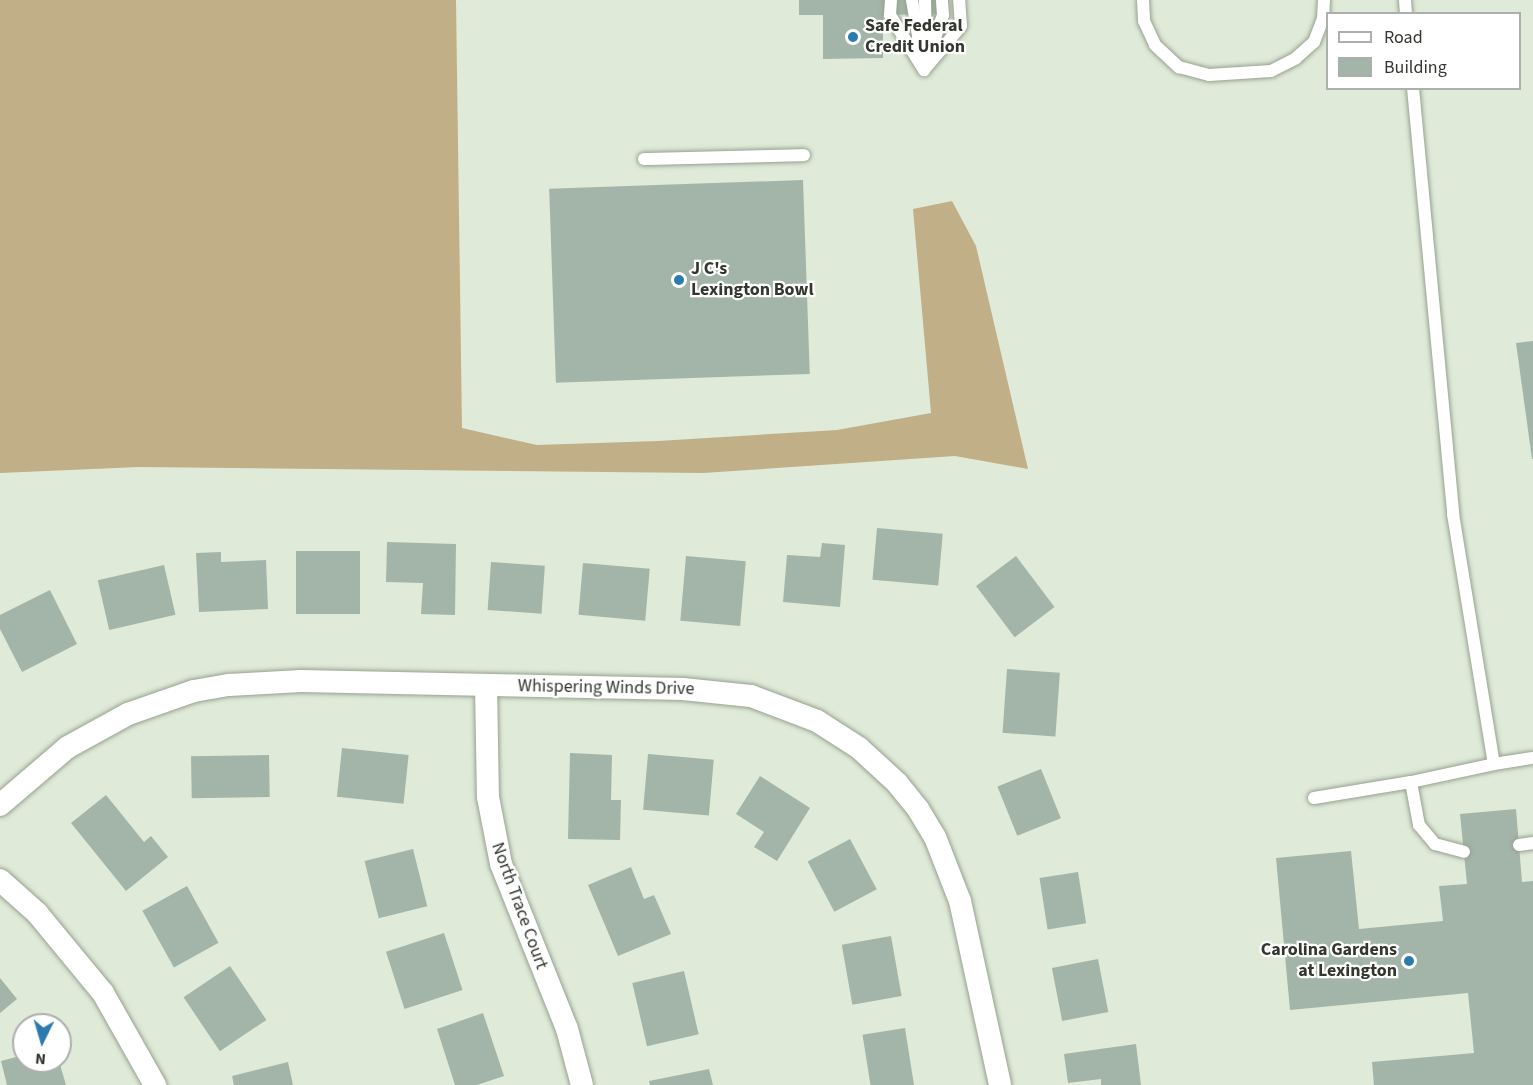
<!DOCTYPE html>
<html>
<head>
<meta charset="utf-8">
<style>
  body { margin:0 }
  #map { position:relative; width:1533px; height:1085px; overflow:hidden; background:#dfead8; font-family:"Source Sans 3",sans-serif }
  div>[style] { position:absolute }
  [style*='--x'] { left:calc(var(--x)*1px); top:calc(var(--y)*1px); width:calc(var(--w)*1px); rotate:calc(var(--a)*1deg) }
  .forest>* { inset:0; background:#c1b087 }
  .building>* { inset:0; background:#a3b5a8; transform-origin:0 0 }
  .roads { filter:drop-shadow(0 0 2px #97a190) drop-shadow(0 0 2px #97a190) }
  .lane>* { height:12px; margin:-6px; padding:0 6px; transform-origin:6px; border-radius:6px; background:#fff }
  .street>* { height:22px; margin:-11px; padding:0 11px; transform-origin:11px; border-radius:11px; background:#fff }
  .dots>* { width:16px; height:16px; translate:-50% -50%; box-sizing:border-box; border:3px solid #fff; border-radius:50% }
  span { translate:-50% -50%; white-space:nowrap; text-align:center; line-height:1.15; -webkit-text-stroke:4.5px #fff; paint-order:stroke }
  .poi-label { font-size:18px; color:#333730; font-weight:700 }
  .left { translate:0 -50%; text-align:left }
  .right { translate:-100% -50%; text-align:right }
  .street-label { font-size:18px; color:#333730 }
  .legend { position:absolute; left:1326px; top:12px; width:195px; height:78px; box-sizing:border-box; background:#fff; border:2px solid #adafac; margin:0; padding:8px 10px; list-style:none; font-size:18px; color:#333730 }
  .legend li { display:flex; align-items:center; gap:12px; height:30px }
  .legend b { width:30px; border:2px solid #adafac }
  .north { position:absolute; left:12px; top:1013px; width:60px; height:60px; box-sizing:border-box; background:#fff; border:2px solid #adafac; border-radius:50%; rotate:185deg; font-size:16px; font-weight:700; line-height:24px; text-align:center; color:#333730 }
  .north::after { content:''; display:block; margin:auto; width:21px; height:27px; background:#2d7bad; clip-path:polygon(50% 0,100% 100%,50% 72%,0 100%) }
</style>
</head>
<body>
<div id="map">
  <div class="forest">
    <div style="clip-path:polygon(0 0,456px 0,462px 428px,537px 445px,658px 441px,837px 430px,931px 413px,913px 209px,952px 201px,976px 246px,1028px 469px,955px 456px,703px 473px,139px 467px,0 473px)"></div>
  </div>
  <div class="building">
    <div style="clip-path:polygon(799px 0,949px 0,948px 14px,883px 15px,883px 58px,823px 59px,823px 15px,799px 15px)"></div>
    <div style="left:803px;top:180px;width:194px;height:254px;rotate:88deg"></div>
    <div style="clip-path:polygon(1533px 341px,1533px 459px,1532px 459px,1516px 343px)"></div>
    <div style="left:877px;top:528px;width:66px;height:52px;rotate:5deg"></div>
    <div style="clip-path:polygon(387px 542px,456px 544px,455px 615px,421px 614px,423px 583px,386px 582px)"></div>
    <div style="clip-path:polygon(822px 543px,845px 545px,840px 607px,783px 602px,787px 555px,820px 557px)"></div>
    <div style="left:296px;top:551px;width:64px;height:63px"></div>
    <div style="clip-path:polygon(221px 552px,221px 562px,266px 560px,268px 609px,199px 612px,196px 553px)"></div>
    <div style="left:686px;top:556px;width:60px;height:65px;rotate:5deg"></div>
    <div style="left:1016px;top:556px;width:64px;height:50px;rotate:53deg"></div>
    <div style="left:491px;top:562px;width:54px;height:48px;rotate:4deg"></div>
    <div style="left:583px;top:563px;width:67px;height:52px;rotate:5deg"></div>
    <div style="left:164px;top:565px;width:51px;height:68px;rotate:77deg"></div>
    <div style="clip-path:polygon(50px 590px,77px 644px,22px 672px,0 629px,0 615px)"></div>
    <div style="left:1007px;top:669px;width:53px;height:64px;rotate:4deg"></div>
    <div style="left:342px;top:748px;width:67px;height:49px;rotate:6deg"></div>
    <div style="clip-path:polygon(570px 753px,612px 755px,611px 800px,621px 800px,620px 840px,568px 839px)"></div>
    <div style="left:648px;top:754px;width:66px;height:56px;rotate:5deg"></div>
    <div style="left:269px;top:755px;width:42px;height:78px;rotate:89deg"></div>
    <div style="left:1041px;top:769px;width:53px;height:47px;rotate:68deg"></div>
    <div style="clip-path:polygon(760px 776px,810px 808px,777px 861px,754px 847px,764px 832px,736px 814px)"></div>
    <div style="clip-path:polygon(106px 795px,144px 842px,151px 836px,168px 857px,126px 891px,71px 823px)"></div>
    <div style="clip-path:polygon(1516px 809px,1522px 882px,1533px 881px,1533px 1085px,1374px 1085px,1372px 1062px,1474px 1053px,1468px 993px,1290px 1010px,1276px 858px,1351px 851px,1359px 929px,1443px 921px,1439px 886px,1467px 884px,1460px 814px)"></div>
    <div style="left:850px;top:839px;width:57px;height:48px;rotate:62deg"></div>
    <div style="left:413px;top:849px;width:59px;height:50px;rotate:76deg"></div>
    <div style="clip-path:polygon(631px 867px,644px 899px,654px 895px,671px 934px,618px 956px,588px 885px)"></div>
    <div style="left:1078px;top:872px;width:52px;height:39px;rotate:81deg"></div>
    <div style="left:187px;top:886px;width:65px;height:51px;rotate:61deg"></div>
    <div style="left:444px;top:933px;width:60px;height:61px;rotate:72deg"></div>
    <div style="left:891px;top:936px;width:61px;height:50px;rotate:80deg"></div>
    <div style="left:1098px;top:959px;width:54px;height:47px;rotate:79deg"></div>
    <div style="left:230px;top:966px;width:65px;height:56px;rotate:56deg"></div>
    <div style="left:684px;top:971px;width:65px;height:53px;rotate:77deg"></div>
    <div style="clip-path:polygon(0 978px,17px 999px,0 1013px)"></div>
    <div style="clip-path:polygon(483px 1013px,504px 1076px,477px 1085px,455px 1085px,437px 1029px)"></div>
    <div style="left:905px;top:1028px;width:58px;height:43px;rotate:81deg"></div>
    <div style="clip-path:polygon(1136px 1044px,1141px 1085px,1101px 1085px,1101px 1079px,1068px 1083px,1064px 1054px)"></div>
    <div style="clip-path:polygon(24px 1055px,24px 1061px,59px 1061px,66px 1085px,7px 1085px,1px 1061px)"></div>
    <div style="clip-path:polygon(288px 1062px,293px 1085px,234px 1085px,232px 1076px)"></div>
    <div style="clip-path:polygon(709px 1069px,713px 1085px,650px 1085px,649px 1081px)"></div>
  </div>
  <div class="roads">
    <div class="lane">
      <div style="--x:891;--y:0;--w:15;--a:94"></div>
      <div style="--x:890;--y:15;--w:65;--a:58.3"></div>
      <div style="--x:912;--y:0;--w:61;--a:80.5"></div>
      <div style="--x:925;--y:0;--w:51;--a:88.9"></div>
      <div style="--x:1143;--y:0;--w:21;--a:87"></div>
      <div style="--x:1144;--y:21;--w:26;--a:65"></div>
      <div style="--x:1155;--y:45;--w:33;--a:43"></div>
      <div style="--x:1179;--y:67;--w:31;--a:15"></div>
      <div style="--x:1209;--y:75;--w:62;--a:-3.7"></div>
      <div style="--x:1271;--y:71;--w:28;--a:-27"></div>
      <div style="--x:1296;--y:58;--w:24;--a:-42"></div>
      <div style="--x:1314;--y:42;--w:25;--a:-69"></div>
      <div style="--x:1323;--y:19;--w:19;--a:-87"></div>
      <div style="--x:1405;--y:0;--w:14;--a:86"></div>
      <div style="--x:926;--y:63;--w:51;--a:-70.5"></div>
      <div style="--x:943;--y:15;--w:15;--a:-94"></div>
      <div style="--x:924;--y:70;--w:57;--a:-49.9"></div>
      <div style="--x:961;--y:26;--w:26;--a:-94"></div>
      <div style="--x:1413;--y:88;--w:428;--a:84.6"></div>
      <div style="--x:1453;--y:514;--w:253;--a:80.7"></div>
      <div style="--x:644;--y:159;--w:160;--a:-1.4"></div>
      <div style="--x:1411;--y:782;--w:85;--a:-12.2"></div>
      <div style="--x:1494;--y:764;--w:39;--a:-9"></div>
      <div style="--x:1314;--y:798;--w:98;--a:-9.4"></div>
      <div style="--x:1411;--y:782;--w:44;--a:79.5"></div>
      <div style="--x:1419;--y:825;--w:25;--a:50"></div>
      <div style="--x:1435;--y:844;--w:30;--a:15"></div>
      <div style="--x:1519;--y:845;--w:14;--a:-8"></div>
    </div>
    <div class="street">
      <div style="--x:486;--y:685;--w:112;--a:89"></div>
      <div style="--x:488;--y:797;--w:68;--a:79"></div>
      <div style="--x:501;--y:864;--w:178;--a:68.2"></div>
      <div style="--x:567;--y:1029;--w:58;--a:75"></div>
      <div style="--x:0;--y:805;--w:89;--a:-40.5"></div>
      <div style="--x:68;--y:747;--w:68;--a:-28.8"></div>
      <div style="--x:128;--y:714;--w:70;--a:-19.2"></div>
      <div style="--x:194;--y:691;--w:36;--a:-10"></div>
      <div style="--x:229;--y:685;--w:72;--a:-3.2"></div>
      <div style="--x:301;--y:681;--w:382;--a:1.2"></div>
      <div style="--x:683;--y:689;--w:68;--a:5.9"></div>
      <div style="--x:751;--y:696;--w:71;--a:20.7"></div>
      <div style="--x:817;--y:721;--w:50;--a:32.7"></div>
      <div style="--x:859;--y:748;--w:52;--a:42.6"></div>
      <div style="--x:897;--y:783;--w:33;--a:51"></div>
      <div style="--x:918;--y:809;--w:33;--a:59"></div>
      <div style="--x:935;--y:837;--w:69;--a:68.7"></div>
      <div style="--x:960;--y:901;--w:188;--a:77.7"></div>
      <div style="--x:0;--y:880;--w:50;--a:41.7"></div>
      <div style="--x:37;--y:913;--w:104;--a:50.5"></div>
      <div style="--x:103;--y:993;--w:106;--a:60.5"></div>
    </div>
  </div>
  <div class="dots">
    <div style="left:853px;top:37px;background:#2d7bad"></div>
    <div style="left:679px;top:280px;background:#2d7bad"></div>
    <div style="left:1409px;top:961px;background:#2d7bad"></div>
  </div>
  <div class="poi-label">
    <span class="left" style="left:865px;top:37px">Safe Federal<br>Credit Union</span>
    <span class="left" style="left:691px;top:280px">J C's<br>Lexington Bowl</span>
    <span class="right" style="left:1397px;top:961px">Carolina Gardens<br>at Lexington</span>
  </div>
  <div class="street-label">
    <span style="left:606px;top:688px;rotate:1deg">Whispering Winds Drive</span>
    <span style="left:519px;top:906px;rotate:70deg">North Trace Court</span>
  </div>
  <ul class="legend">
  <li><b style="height:8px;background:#fff"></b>Road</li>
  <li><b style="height:16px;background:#a3b5a8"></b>Building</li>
  </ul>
  <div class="north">N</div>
</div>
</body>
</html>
